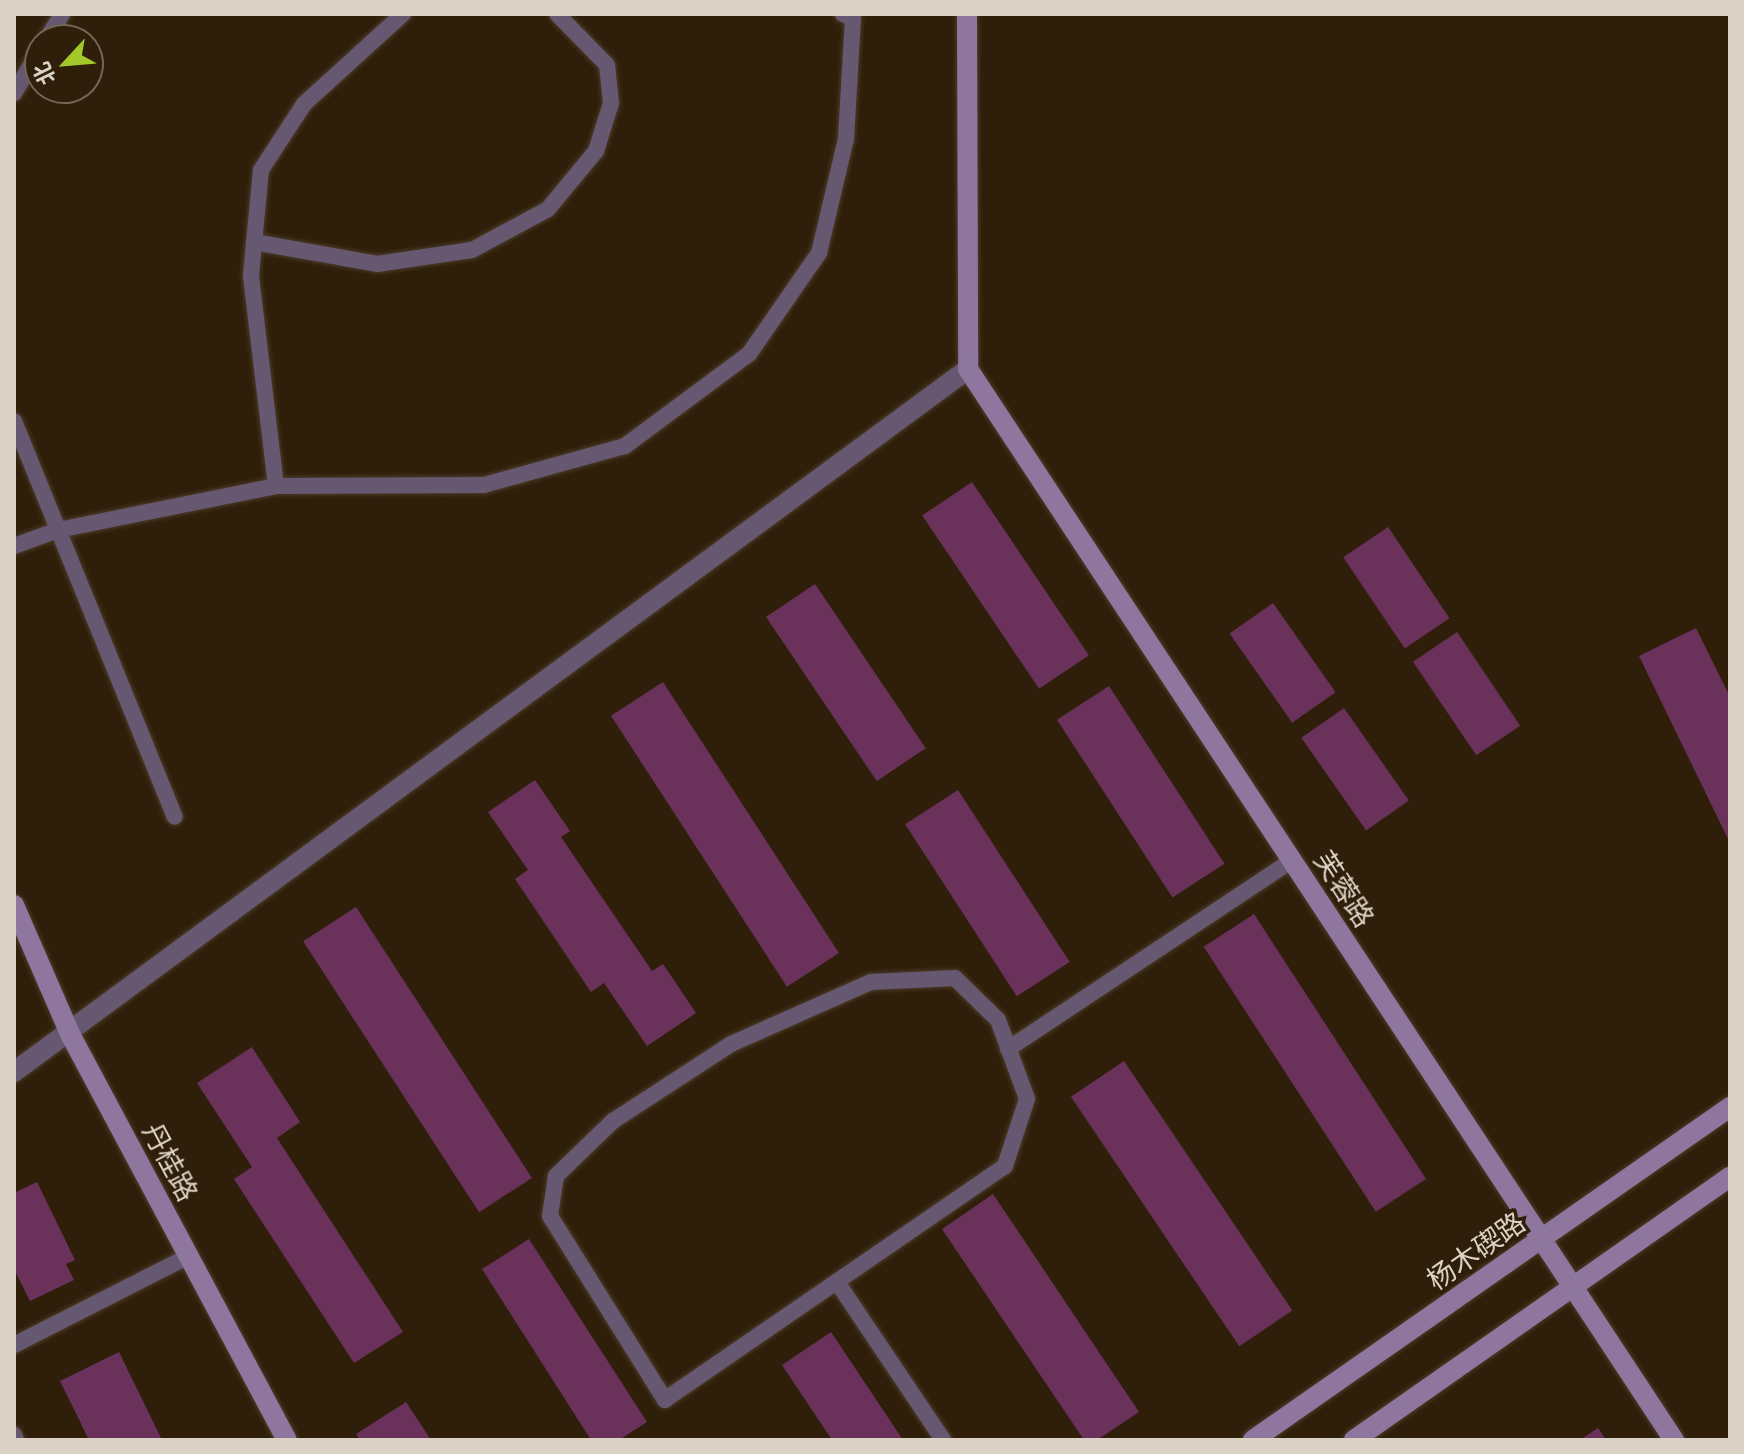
<!DOCTYPE html>
<html>
<head>
<meta charset="utf-8">
<style>
  body { margin:0 }
  #map { position:relative; width:1744px; height:1454px; overflow:hidden; background:#2f1f0a; font-family:Inter,"Noto Sans SC",sans-serif }
  div>[style] { position:absolute }
  [style*='--x'] { left:calc(var(--x)*1px); top:calc(var(--y)*1px); width:calc(var(--w)*1px); rotate:calc(var(--a)*1deg) }
  .building>* { inset:0; background:#6a325b; transform-origin:0 0 }
  .roads { filter:drop-shadow(0 0 2px #4b3b28) drop-shadow(0 0 2px #4b3b28) }
  .lane>* { height:16px; margin:-8px; padding:0 8px; transform-origin:8px; border-radius:8px; background:#675872 }
  .street>* { height:20px; margin:-10px; padding:0 10px; transform-origin:10px; border-radius:10px; background:#675872 }
  .secondary>* { height:20px; margin:-10px; padding:0 10px; transform-origin:10px; border-radius:10px; background:#8e769f }
  span { translate:-50% -50%; white-space:nowrap; text-align:center; line-height:1.15; -webkit-text-stroke:7px #2f1f0a; paint-order:stroke }
  .street-label { font-size:28px; color:#dbd1c4 }
  .frame { position:absolute; inset:0; border:16px solid #dbd1c4; pointer-events:none }
  .north { position:absolute; left:24px; top:24px; width:80px; height:80px; box-sizing:border-box; background:#2f1f0a; border:2px solid #746654; border-radius:50%; rotate:244deg; font-size:22px; font-weight:700; line-height:32px; text-align:center; color:#dbd1c4 }
  .north::after { content:''; display:block; margin:auto; width:28px; height:36px; background:#a2c929; clip-path:polygon(50% 0,100% 100%,50% 72%,0 100%) }
</style>
</head>
<body>
<div id="map">
  <div class="building">
    <div style="left:972px;top:482px;width:209px;height:60px;rotate:56deg"></div>
    <div style="left:1388px;top:527px;width:110px;height:54px;rotate:56deg"></div>
    <div style="left:815px;top:584px;width:198px;height:59px;rotate:56deg"></div>
    <div style="left:1273px;top:603px;width:109px;height:53px;rotate:55deg"></div>
    <div style="clip-path:polygon(1696px 628px,1730px 697px,1730px 843px,1639px 656px)"></div>
    <div style="left:1457px;top:632px;width:113px;height:53px;rotate:56deg"></div>
    <div style="left:663px;top:682px;width:323px;height:62px;rotate:57deg"></div>
    <div style="left:1109px;top:686px;width:212px;height:62px;rotate:57deg"></div>
    <div style="left:1344px;top:708px;width:113px;height:52px;rotate:55deg"></div>
    <div style="clip-path:polygon(535px 780px,570px 831px,561px 837px,652px 971px,663px 964px,696px 1013px,647px 1046px,604px 983px,591px 992px,515px 879px,528px 870px,488px 812px)"></div>
    <div style="left:958px;top:790px;width:205px;height:63px;rotate:57deg"></div>
    <div style="left:356px;top:907px;width:323px;height:63px;rotate:57deg"></div>
    <div style="left:1254px;top:914px;width:316px;height:60px;rotate:57deg"></div>
    <div style="clip-path:polygon(252px 1047px,300px 1122px,277px 1138px,403px 1332px,354px 1363px,234px 1179px,252px 1167px,197px 1083px)"></div>
    <div style="left:1124px;top:1061px;width:301px;height:64px;rotate:56deg"></div>
    <div style="clip-path:polygon(37px 1182px,75px 1260px,66px 1264px,74px 1280px,30px 1301px,14px 1269px,14px 1193px)"></div>
    <div style="clip-path:polygon(993px 1194px,1139px 1412px,1097px 1440px,1084px 1440px,942px 1229px)"></div>
    <div style="clip-path:polygon(529px 1239px,647px 1422px,619px 1440px,591px 1440px,482px 1269px)"></div>
    <div style="clip-path:polygon(831px 1332px,903px 1440px,832px 1440px,782px 1365px)"></div>
    <div style="clip-path:polygon(119px 1352px,162px 1440px,89px 1440px,60px 1381px)"></div>
    <div style="clip-path:polygon(406px 1402px,431px 1440px,360px 1440px,356px 1434px)"></div>
    <div style="clip-path:polygon(1598px 1428px,1606px 1440px,1580px 1440px)"></div>
  </div>
  <div class="roads">
    <div class="lane">
      <div style="--x:46;--y:40;--w:31;--a:-58"></div>
      <div style="--x:14;--y:93;--w:50;--a:-58.8"></div>
      <div style="--x:254;--y:242;--w:125;--a:10.1"></div>
      <div style="--x:377;--y:264;--w:96;--a:-8.4"></div>
      <div style="--x:472;--y:250;--w:86;--a:-28.3"></div>
      <div style="--x:548;--y:209;--w:75;--a:-50.4"></div>
      <div style="--x:596;--y:151;--w:50;--a:-72.6"></div>
      <div style="--x:611;--y:103;--w:38;--a:-96"></div>
      <div style="--x:607;--y:65;--w:71;--a:-134.4"></div>
      <div style="--x:14;--y:421;--w:427;--a:67.9"></div>
      <div style="--x:276;--y:486;--w:212;--a:-96.8"></div>
      <div style="--x:251;--y:275;--w:105;--a:-84.6"></div>
      <div style="--x:261;--y:170;--w:79;--a:-56.9"></div>
      <div style="--x:304;--y:104;--w:134;--a:-42.3"></div>
      <div style="--x:14;--y:546;--w:47;--a:-20"></div>
      <div style="--x:58;--y:530;--w:222;--a:-11.4"></div>
      <div style="--x:276;--y:486;--w:208;--a:-0.3"></div>
      <div style="--x:484;--y:485;--w:146;--a:-15.5"></div>
      <div style="--x:625;--y:446;--w:154;--a:-36.6"></div>
      <div style="--x:749;--y:354;--w:123;--a:-55.3"></div>
      <div style="--x:819;--y:253;--w:117;--a:-76.7"></div>
      <div style="--x:846;--y:139;--w:121;--a:-86.7"></div>
      <div style="--x:853;--y:18;--w:11;--a:-158"></div>
      <div style="--x:955;--y:978;--w:60;--a:44.3"></div>
      <div style="--x:998;--y:1020;--w:84;--a:69.8"></div>
      <div style="--x:1027;--y:1099;--w:71;--a:108.2"></div>
      <div style="--x:1005;--y:1166;--w:413;--a:145.5"></div>
      <div style="--x:665;--y:1400;--w:217;--a:-122"></div>
      <div style="--x:550;--y:1216;--w:40;--a:-81.5"></div>
      <div style="--x:556;--y:1176;--w:79;--a:-44"></div>
      <div style="--x:613;--y:1121;--w:141;--a:-33.1"></div>
      <div style="--x:731;--y:1044;--w:153;--a:-23.9"></div>
      <div style="--x:871;--y:982;--w:84;--a:-2.7"></div>
      <div style="--x:1008;--y:1049;--w:341;--a:-33.6"></div>
      <div style="--x:837;--y:1282;--w:190;--a:56.1"></div>
      <div style="--x:14;--y:1345;--w:196;--a:-27"></div>
      <div style="--x:14;--y:1435;--w:5;--a:68"></div>
    </div>
    <div class="street">
      <div style="--x:14;--y:1072;--w:1185;--a:-36.39"></div>
    </div>
    <div class="secondary">
      <div style="--x:967;--y:14;--w:355;--a:89.8"></div>
      <div style="--x:968;--y:369;--w:1283;--a:56.61"></div>
      <div style="--x:14;--y:905;--w:141;--a:66.5"></div>
      <div style="--x:70;--y:1034;--w:460;--a:61.9"></div>
      <div style="--x:1253;--y:1440;--w:582;--a:-34.92"></div>
      <div style="--x:1354;--y:1440;--w:459;--a:-35"></div>
    </div>
  </div>
  <div class="street-label">
    <span style="left:1344px;top:889px;rotate:57deg">芙蓉路</span>
    <span style="left:170px;top:1162px;rotate:62deg">丹桂路</span>
    <span style="left:1476px;top:1251px;rotate:-35deg">杨木碶路</span>
  </div>
  <div class="frame"></div>
  <div class="north">北</div>
</div>
</body>
</html>
